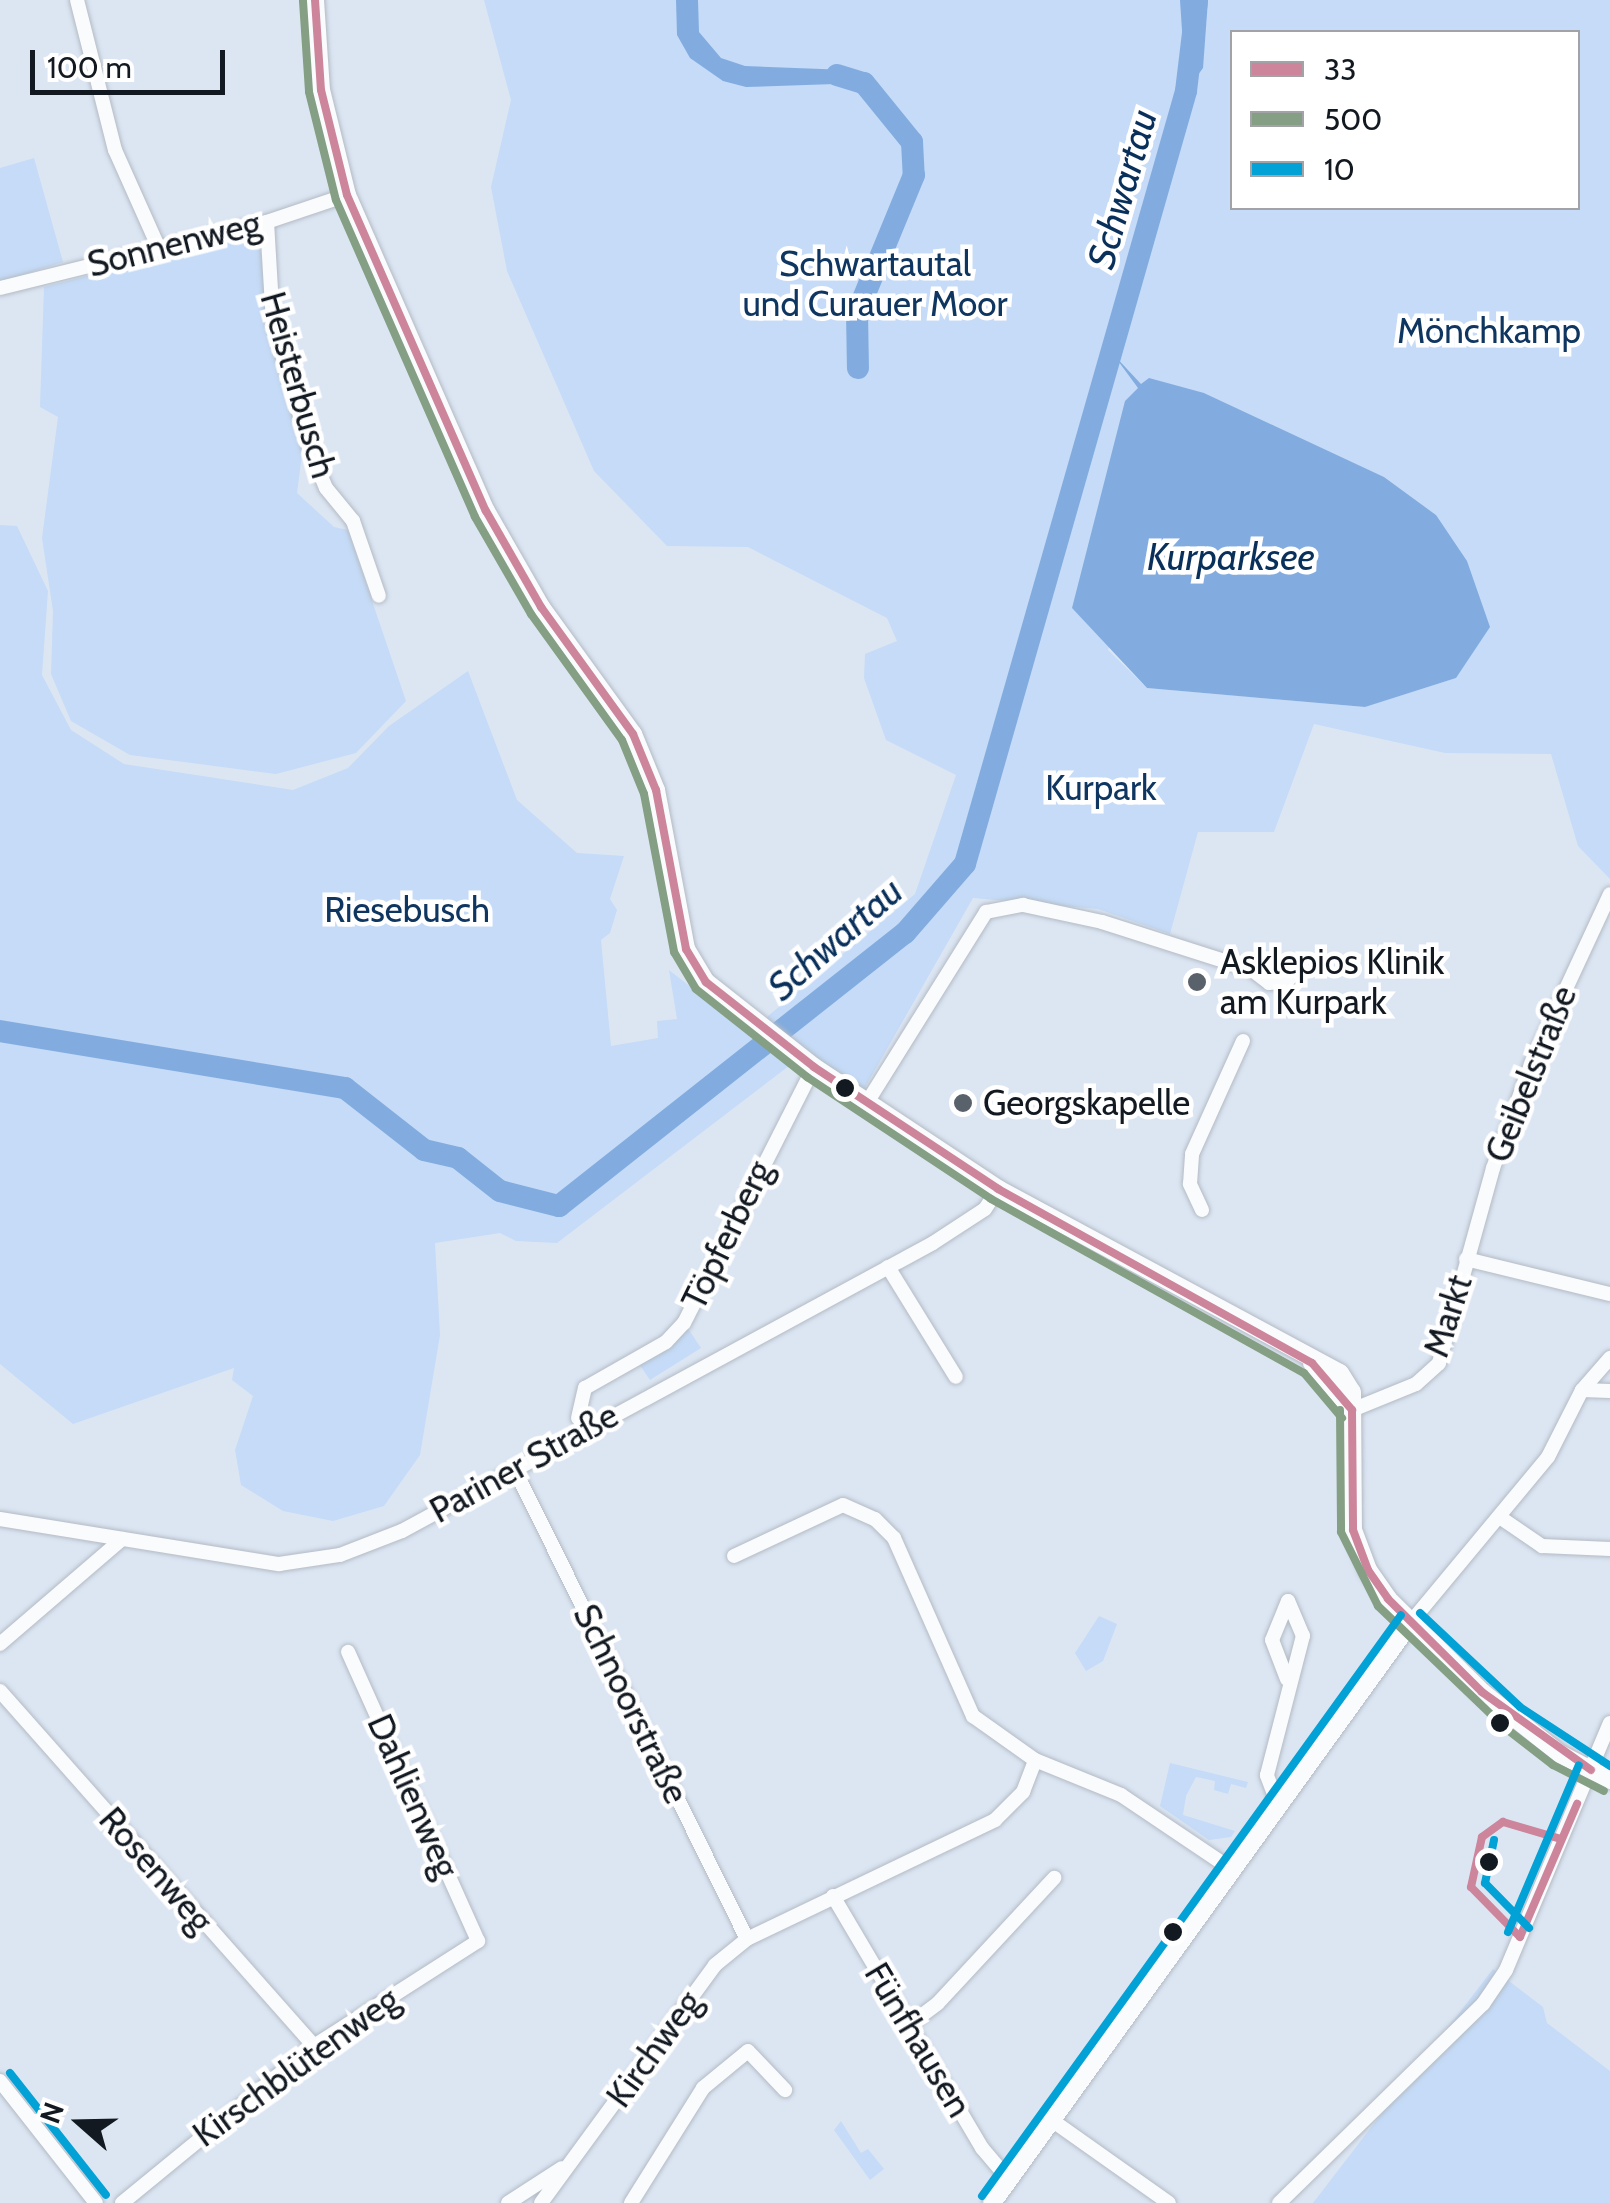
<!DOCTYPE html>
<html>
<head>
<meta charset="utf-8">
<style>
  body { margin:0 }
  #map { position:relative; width:1610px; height:2203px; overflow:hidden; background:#dce6f3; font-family:Cabin,sans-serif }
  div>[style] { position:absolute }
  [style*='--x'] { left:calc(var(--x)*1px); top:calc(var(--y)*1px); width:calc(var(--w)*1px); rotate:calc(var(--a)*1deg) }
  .green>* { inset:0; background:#c5dbf7 }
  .water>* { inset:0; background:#82acdf }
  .river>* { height:22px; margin:-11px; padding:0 11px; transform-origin:11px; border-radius:11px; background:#82acdf }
  .roads { filter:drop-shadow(0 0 2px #b3bbc4) drop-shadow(0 0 2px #b3bbc4) }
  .minor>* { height:14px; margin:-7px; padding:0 7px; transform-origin:7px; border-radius:7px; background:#fafbfd }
  .major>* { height:18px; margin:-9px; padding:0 9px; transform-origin:9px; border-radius:9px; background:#fafbfd }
  .bus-1>* { height:8px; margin:-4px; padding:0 4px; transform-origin:4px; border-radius:4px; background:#cd859c }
  .bus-2>* { height:8px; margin:-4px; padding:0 4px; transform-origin:4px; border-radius:4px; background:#849f84 }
  .bus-3>* { height:8px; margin:-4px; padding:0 4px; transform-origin:4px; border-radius:4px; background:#02a1d6 }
  .dots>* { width:28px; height:28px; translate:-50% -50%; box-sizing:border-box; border:5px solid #fff; border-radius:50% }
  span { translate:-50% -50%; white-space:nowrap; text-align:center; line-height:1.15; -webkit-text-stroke:9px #fff; paint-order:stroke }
  .street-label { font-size:35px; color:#131921 }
  .park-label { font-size:35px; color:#0f3661 }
  .poi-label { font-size:35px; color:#131921 }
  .left { translate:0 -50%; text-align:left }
  .water-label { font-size:38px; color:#09305b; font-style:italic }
  .legend { position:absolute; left:1230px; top:30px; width:350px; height:180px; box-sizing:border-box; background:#fff; border:2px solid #a1a3a6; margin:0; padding:12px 18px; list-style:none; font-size:30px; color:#131921 }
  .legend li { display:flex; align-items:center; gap:20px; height:50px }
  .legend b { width:50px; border:2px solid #a1a3a6 }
  .north { position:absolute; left:30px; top:2073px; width:100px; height:100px; -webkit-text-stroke:8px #fff; paint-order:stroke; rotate:290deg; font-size:28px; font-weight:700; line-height:40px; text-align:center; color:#131921 }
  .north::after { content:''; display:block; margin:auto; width:35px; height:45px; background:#131921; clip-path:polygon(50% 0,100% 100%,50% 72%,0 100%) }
  .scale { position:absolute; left:30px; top:50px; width:195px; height:45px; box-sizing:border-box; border:5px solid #131921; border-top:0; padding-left:12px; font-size:30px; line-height:35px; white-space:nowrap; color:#131921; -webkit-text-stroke:8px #fff; paint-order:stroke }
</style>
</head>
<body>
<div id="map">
  <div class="green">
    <div style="clip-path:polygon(evenodd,484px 0,1610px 0,1610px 879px,1578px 846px,1551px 754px,1445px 753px,1314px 724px,1274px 832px,1198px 832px,1170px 934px,1098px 909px,973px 898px,859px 1098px,798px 1059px,557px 1243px,516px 1241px,500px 1233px,435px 1243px,440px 1335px,420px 1455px,384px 1506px,333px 1521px,283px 1511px,241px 1485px,235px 1450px,253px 1396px,232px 1380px,234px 1368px,73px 1424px,0 1364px,0 525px,17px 526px,48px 591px,42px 675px,71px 730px,124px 764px,293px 790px,348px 768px,389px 726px,468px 671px,517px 800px,577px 853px,624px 856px,610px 899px,617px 910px,610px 933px,601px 940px,611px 1046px,658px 1038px,657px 1021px,677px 1019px,669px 970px,755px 1037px,768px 1016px,915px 894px,956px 775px,886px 740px,864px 678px,865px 654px,897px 641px,887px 618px,748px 547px,667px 546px,594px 471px,507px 271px,491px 187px,511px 100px,484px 0,1232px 32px,1578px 32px,1578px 208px,1232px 208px,1232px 32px,484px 0,1204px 393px,1384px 477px,1436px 515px,1456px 678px,1364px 707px,1147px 688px,1108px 650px,1204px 393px)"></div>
    <div style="clip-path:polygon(34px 158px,63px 262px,0 282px,0 168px)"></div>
    <div style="clip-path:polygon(253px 233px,260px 242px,267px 325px,303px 447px,297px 493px,334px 527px,348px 530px,406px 701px,356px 753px,276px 774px,130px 755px,71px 721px,51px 674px,53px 611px,42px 538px,58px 417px,40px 407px,44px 287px)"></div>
    <div style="clip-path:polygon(685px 1324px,701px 1348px,650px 1380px,639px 1364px)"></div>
    <div style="clip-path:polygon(1099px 1616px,1117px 1624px,1103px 1661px,1086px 1671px,1075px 1653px)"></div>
    <div style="clip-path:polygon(1170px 1763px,1248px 1782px,1246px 1788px,1231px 1784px,1228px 1794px,1214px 1790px,1215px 1781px,1196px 1777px,1186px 1796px,1183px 1815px,1235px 1831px,1231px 1837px,1209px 1840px,1160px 1806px)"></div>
    <div style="clip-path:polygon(1493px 1969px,1543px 2007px,1547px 2023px,1610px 2071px,1610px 2203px,1313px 2203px)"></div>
    <div style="clip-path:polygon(841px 2121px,861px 2153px,868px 2149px,884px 2169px,870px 2180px,834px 2130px)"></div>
  </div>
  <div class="water">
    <div style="clip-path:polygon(676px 0,698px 0,699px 32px,721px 58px,745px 66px,848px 70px,864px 83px,746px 87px,723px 81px,690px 58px,677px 35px)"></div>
    <div style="clip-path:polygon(1180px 0,1208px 0,1203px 68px,1186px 91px)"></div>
    <div style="clip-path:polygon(1113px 354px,1141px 384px,1149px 378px,1204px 393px,1384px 477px,1436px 515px,1467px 561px,1490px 627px,1456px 678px,1365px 707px,1147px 688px,1072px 608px,1125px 401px,1138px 388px)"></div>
  </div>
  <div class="river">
    <div style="--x:837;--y:75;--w:28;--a:17"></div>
    <div style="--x:864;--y:83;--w:76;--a:50.9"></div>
    <div style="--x:912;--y:142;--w:33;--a:87"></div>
    <div style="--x:914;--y:175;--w:149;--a:112.4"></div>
    <div style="--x:857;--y:313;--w:55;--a:89"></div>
    <div style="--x:0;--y:1031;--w:350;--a:9.4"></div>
    <div style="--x:345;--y:1088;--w:100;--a:38.1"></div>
    <div style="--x:424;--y:1150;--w:35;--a:13"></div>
    <div style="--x:458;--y:1158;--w:53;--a:38.2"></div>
    <div style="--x:500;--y:1191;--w:61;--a:14.3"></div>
    <div style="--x:559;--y:1206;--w:441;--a:-38.3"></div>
    <div style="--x:905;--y:933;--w:91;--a:-49"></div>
    <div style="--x:965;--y:864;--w:804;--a:-74.04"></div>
    <div style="--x:1186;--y:91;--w:92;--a:-83.1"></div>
  </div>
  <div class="roads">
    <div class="minor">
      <div style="--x:77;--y:0;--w:155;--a:75.8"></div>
      <div style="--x:115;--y:150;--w:103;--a:65.9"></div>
      <div style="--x:267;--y:222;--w:100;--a:86.6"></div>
      <div style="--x:273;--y:322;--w:130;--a:73.9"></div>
      <div style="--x:309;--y:447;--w:44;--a:67.5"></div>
      <div style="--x:326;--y:488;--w:43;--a:50.7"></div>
      <div style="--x:353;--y:521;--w:79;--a:70.9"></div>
      <div style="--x:0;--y:288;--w:275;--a:-13.9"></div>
      <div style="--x:267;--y:222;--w:84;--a:-18.6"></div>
      <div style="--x:868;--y:1101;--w:223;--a:-58"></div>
      <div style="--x:986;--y:912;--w:38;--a:-11"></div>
      <div style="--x:1023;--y:905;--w:81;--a:12.1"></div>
      <div style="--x:1102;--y:922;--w:157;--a:17.7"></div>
      <div style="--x:1252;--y:970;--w:21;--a:37"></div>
      <div style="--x:1269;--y:983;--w:18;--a:-6"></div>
      <div style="--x:1287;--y:981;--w:14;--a:-45"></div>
      <div style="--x:1202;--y:1210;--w:29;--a:-115"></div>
      <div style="--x:1190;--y:1184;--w:30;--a:-86"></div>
      <div style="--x:1192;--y:1154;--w:124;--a:-65.7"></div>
      <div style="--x:1466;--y:1259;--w:148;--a:13.7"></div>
      <div style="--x:888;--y:1267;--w:129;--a:58.3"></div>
      <div style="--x:1582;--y:1390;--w:28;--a:2"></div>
      <div style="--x:1352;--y:1410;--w:69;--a:-22.1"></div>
      <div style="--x:1416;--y:1384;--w:31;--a:-42"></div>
      <div style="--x:1439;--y:1363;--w:202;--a:-74.5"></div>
      <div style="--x:1493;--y:1168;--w:113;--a:-69.8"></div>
      <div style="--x:1532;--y:1062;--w:185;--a:-65.1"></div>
      <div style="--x:578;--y:1418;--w:31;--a:-77"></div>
      <div style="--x:585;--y:1388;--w:93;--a:-29.6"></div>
      <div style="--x:666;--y:1342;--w:26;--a:-47"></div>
      <div style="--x:684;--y:1323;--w:287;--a:-63.1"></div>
      <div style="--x:515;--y:1470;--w:523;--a:63.68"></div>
      <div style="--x:1501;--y:1518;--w:50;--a:34.3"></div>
      <div style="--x:1542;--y:1546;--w:68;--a:2.5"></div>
      <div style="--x:0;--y:1519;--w:283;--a:9.2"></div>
      <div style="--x:279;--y:1564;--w:62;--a:-8.4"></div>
      <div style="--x:340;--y:1555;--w:66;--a:-21.2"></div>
      <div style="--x:402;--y:1531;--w:604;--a:-28.47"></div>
      <div style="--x:933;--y:1243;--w:62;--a:-33.2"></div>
      <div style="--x:985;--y:1209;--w:24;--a:-57"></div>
      <div style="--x:734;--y:1556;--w:120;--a:-25.1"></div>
      <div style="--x:843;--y:1505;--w:35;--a:24"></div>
      <div style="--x:875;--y:1519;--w:27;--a:45"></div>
      <div style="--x:894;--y:1538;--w:195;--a:66.1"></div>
      <div style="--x:973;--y:1716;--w:76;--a:35.4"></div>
      <div style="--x:1035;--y:1760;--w:93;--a:22.1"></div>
      <div style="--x:1121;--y:1795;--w:136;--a:33.9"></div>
      <div style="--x:1411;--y:1622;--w:214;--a:-50.3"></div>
      <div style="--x:1548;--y:1457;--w:75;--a:-63.1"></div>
      <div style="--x:1582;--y:1390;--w:43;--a:-48.8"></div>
      <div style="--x:0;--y:1644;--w:161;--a:-40.7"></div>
      <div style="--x:0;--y:1691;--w:474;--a:48.5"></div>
      <div style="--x:1279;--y:1807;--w:34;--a:-111"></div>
      <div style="--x:1267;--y:1775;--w:144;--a:-75.5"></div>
      <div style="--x:1303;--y:1636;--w:38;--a:-113"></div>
      <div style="--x:1288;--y:1601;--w:42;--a:112.3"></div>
      <div style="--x:1272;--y:1640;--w:42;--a:69"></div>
      <div style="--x:833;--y:1896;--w:293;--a:59.4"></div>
      <div style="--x:982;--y:2148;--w:42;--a:49.8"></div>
      <div style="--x:909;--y:2025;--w:36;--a:-37"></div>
      <div style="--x:938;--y:2003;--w:171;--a:-47.1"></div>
      <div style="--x:0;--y:2081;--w:155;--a:51.8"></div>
      <div style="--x:1053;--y:2121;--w:142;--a:35.3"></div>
      <div style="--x:122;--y:2203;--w:248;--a:-39.3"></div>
      <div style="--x:314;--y:2046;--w:195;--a:-32.6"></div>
      <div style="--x:478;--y:1941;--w:317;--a:-114.2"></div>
      <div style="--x:508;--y:2203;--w:64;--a:-32.9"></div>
      <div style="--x:541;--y:2203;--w:295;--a:-53.8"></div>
      <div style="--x:715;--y:1965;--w:41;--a:-39.1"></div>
      <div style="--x:747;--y:1939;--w:275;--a:-25.6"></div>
      <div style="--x:995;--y:1820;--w:40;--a:-45"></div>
      <div style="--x:1023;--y:1792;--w:34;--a:-69"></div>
      <div style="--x:631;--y:2203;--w:136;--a:-57.9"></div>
      <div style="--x:703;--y:2088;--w:58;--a:-39.4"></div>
      <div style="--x:748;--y:2051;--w:54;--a:46.5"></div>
      <div style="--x:1279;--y:2203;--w:285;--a:-44.3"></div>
      <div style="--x:1483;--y:2004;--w:41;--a:-55.9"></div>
      <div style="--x:1506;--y:1970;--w:268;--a:-67.2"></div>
    </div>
    <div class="major">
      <div style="--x:315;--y:0;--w:90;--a:86.2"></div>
      <div style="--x:321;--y:90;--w:108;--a:76.1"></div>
      <div style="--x:347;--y:195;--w:345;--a:66.3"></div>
      <div style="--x:486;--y:511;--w:111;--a:60.2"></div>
      <div style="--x:541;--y:607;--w:157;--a:54.1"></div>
      <div style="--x:633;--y:734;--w:61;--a:67.7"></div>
      <div style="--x:656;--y:790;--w:162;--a:79.3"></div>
      <div style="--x:686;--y:949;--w:39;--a:59"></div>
      <div style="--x:706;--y:982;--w:137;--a:38.2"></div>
      <div style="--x:814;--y:1067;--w:221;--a:33.5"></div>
      <div style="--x:998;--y:1189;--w:388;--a:28.3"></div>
      <div style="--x:1340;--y:1373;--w:22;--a:58"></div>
      <div style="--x:1352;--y:1392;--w:138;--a:89.6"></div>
      <div style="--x:1353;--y:1530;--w:43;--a:69.4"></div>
      <div style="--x:1368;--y:1570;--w:35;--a:55"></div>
      <div style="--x:1388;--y:1599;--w:132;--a:44.7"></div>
      <div style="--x:1482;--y:1692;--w:100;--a:38.5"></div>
      <div style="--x:1560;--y:1754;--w:56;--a:27.5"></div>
      <div style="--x:1312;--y:1363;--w:62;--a:49.6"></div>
      <div style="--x:992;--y:2203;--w:716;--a:-54.2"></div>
    </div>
  </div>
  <div class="bus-1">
    <div style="--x:315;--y:0;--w:90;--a:86.2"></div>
    <div style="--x:321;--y:90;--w:108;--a:76.1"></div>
    <div style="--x:347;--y:195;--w:345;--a:66.3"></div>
    <div style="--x:486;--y:511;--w:111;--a:60.2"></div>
    <div style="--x:541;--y:607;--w:157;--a:54.1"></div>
    <div style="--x:633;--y:734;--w:61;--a:67.7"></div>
    <div style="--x:656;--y:790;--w:162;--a:79.3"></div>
    <div style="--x:686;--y:949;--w:39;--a:59"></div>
    <div style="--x:706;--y:982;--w:137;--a:38.2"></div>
    <div style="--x:814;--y:1067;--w:221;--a:33.5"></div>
    <div style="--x:998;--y:1189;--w:359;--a:29"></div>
    <div style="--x:1312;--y:1363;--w:62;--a:49.6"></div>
    <div style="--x:1352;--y:1410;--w:120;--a:89.5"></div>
    <div style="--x:1353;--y:1530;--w:43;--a:69.4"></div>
    <div style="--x:1368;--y:1570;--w:35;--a:55"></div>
    <div style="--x:1388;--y:1599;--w:132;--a:44.7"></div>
    <div style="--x:1482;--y:1692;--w:134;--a:35.6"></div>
    <div style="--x:1520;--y:1937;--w:70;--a:-134.4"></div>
    <div style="--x:1471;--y:1887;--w:51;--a:-77.6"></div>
    <div style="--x:1482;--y:1837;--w:26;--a:-36"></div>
    <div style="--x:1503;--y:1822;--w:60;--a:16.3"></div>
    <div style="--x:1520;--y:1937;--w:145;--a:-66.8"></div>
  </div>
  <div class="bus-2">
    <div style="--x:303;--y:1;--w:91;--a:86.2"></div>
    <div style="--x:309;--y:92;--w:111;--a:76"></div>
    <div style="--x:336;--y:200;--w:346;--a:66.3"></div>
    <div style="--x:475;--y:517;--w:112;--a:60"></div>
    <div style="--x:531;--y:614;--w:155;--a:54.2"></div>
    <div style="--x:622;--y:740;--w:58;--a:67.8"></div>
    <div style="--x:644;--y:794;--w:161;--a:79.2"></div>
    <div style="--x:674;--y:952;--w:43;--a:59.3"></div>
    <div style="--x:696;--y:989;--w:142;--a:38.4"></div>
    <div style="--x:807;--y:1077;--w:221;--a:33.5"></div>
    <div style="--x:991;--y:1199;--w:358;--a:29.1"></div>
    <div style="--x:1304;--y:1373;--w:59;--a:49.8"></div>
    <div style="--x:1340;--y:1410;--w:122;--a:89.5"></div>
    <div style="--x:1341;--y:1532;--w:83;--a:63.4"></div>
    <div style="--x:1378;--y:1606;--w:175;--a:43.8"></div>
    <div style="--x:1504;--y:1727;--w:62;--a:37.8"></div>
    <div style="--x:1553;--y:1765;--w:57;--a:27"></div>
  </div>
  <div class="bus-3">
    <div style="--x:1420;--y:1613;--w:137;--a:43.2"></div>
    <div style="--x:1520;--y:1707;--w:108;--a:33.2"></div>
    <div style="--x:1494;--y:1840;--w:44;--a:101.8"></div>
    <div style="--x:1485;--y:1883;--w:63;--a:45.6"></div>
    <div style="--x:1508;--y:1932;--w:181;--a:-67"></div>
    <div style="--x:10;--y:2073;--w:155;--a:51.8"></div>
    <div style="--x:982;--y:2196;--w:716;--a:-54.2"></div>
  </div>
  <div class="dots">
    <div style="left:1197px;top:982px;background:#59616a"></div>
    <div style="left:845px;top:1088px;background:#131921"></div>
    <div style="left:963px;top:1103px;background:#59616a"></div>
    <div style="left:1500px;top:1723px;background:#131921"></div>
    <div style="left:1489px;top:1862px;background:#131921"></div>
    <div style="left:1173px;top:1932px;background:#131921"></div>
  </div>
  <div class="street-label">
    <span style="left:174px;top:244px;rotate:-14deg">Sonnenweg</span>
    <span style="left:298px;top:385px;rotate:74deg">Heisterbusch</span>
    <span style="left:1531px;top:1074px;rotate:-68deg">Geibelstraße</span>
    <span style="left:727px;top:1235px;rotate:-64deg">Töpferberg</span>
    <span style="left:1448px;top:1316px;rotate:-72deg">Markt</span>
    <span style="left:524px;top:1463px;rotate:-29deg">Pariner Straße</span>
    <span style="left:631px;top:1704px;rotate:64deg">Schnoorstraße</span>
    <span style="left:413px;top:1796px;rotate:66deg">Dahlienweg</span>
    <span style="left:156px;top:1870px;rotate:49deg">Rosenweg</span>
    <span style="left:918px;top:2040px;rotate:59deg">Fünfhausen</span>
    <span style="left:654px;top:2049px;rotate:-54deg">Kirchweg</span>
    <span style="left:296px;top:2067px;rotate:-36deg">Kirschblütenweg</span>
  </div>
  <div class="park-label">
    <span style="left:875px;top:284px">Schwartautal<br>und Curauer Moor</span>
    <span style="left:1489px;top:331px">Mönchkamp</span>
    <span style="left:1101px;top:788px">Kurpark</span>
    <span style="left:407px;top:910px">Riesebusch</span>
  </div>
  <div class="poi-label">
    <span class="left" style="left:1220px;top:982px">Asklepios Klinik<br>am Kurpark</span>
    <span class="left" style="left:983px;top:1103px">Georgskapelle</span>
  </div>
  <div class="water-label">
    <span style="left:1122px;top:189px;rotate:-74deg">Schwartau</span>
    <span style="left:1231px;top:557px">Kurparksee</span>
    <span style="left:835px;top:939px;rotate:-41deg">Schwartau</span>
  </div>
  <ul class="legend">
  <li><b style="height:12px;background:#cd859c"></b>33</li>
  <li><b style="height:12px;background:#849f84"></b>500</li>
  <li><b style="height:12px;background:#02a1d6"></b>10</li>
  </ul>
  <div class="north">N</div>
  <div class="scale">100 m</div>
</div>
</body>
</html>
